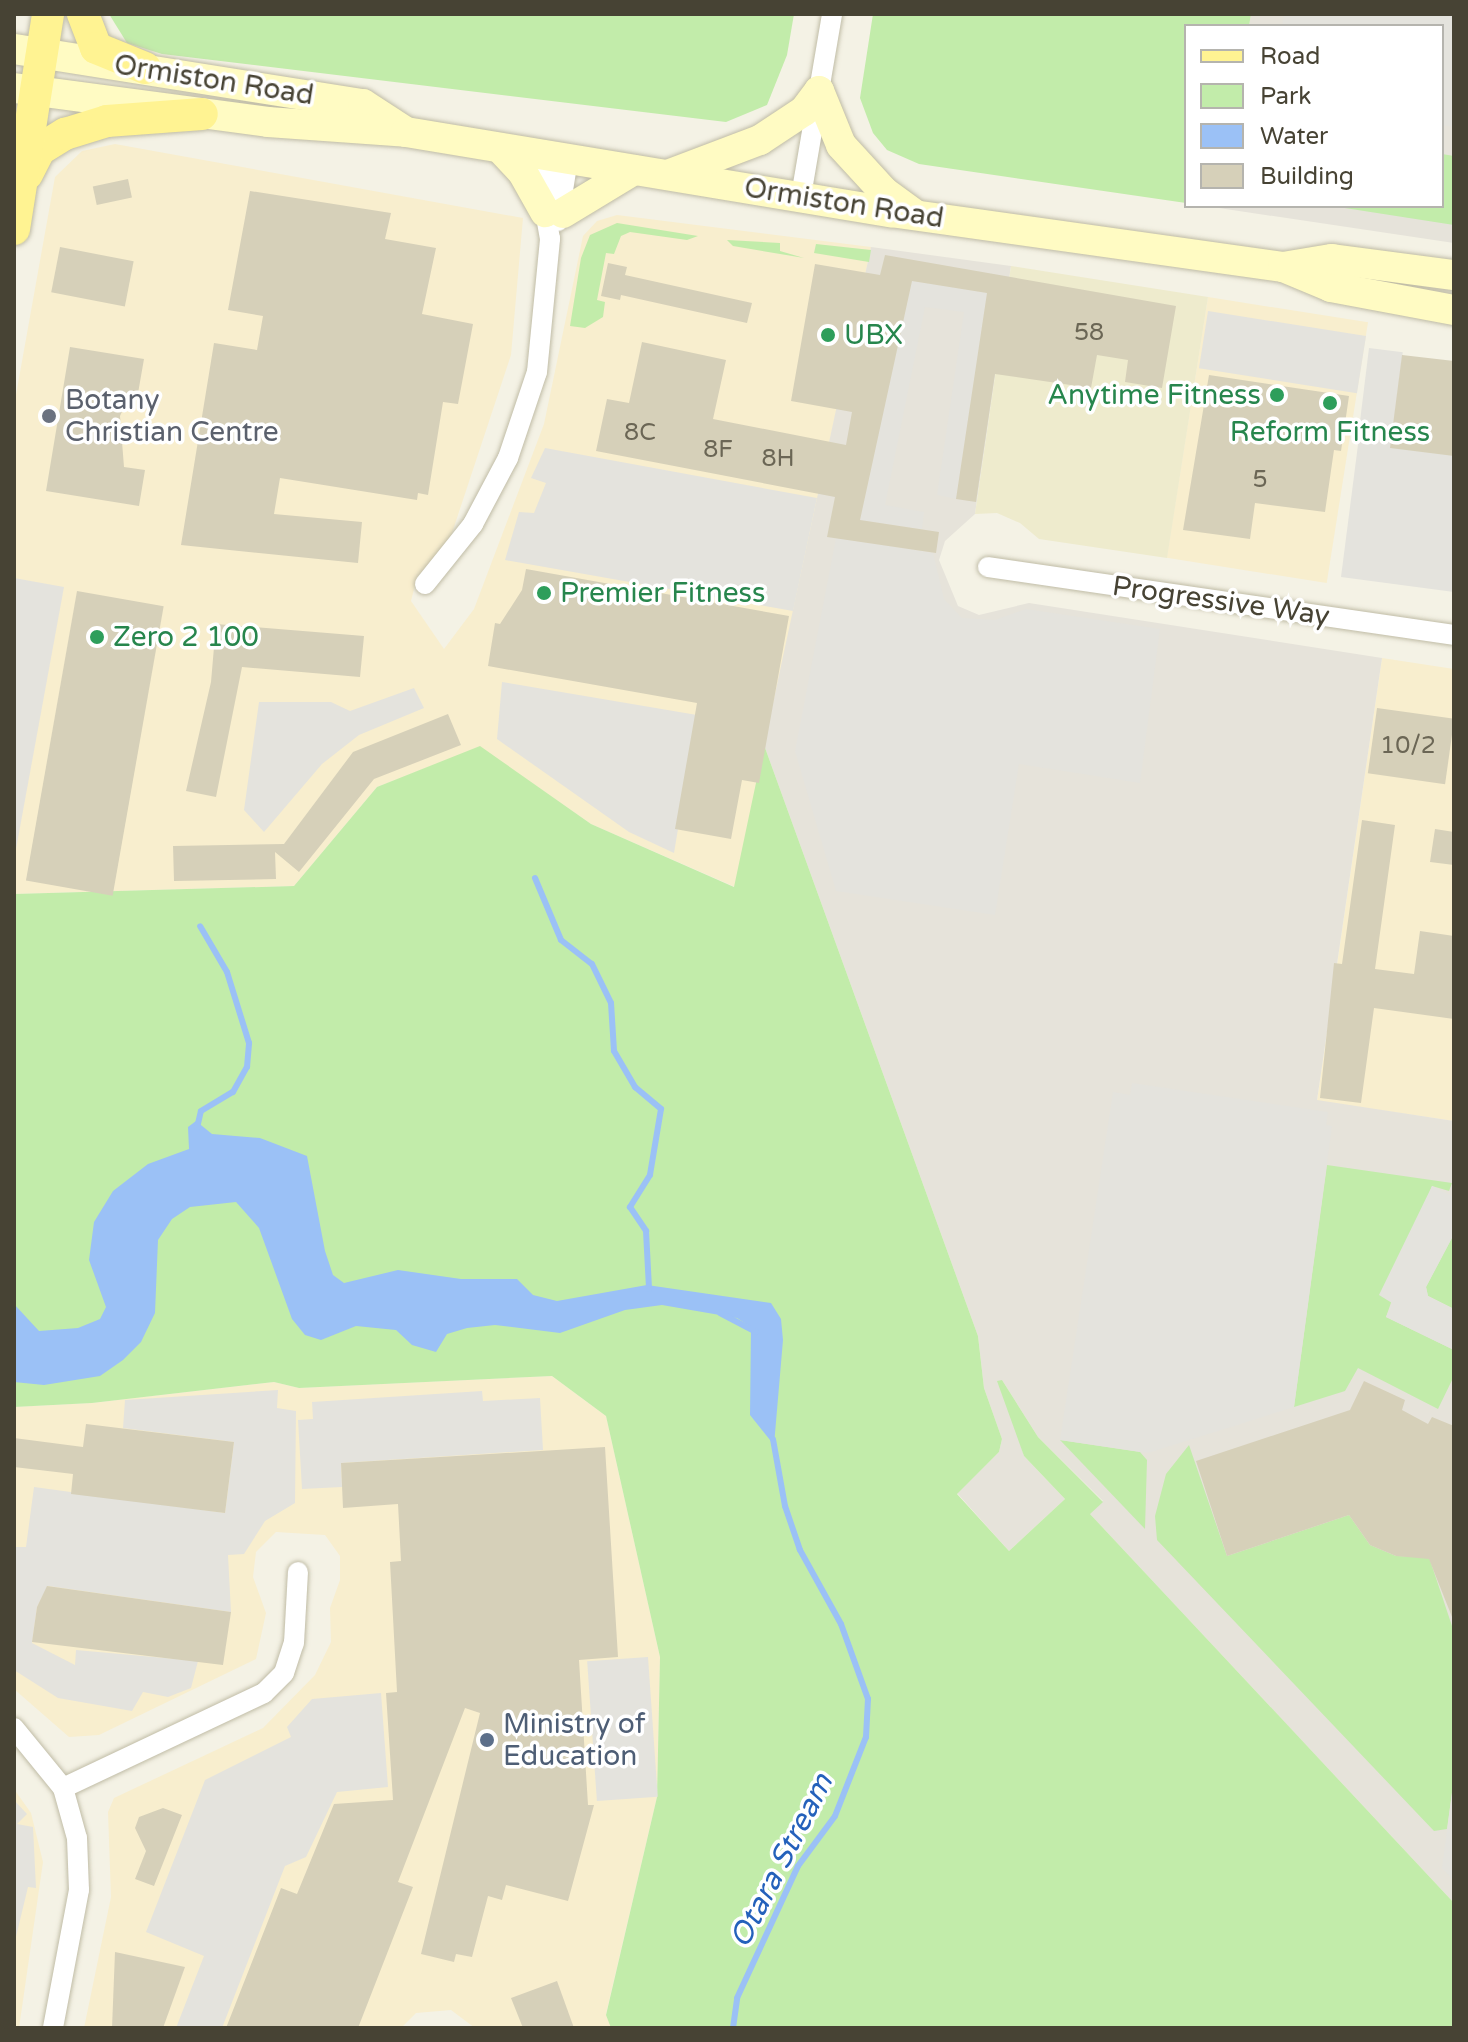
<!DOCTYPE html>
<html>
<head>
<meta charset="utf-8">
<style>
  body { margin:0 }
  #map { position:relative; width:1468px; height:2042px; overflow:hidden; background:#f4f2e5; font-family:"Varela Round",sans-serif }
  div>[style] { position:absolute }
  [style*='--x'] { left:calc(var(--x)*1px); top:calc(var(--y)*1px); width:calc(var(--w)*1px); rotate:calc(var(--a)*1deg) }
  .commercial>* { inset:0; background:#f8eece; transform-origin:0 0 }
  .industrial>* { inset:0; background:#e6e3da }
  .education>* { inset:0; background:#eeebcd }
  .green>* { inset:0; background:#c2ecaa }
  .parking>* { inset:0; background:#e4e3dd; transform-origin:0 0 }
  .water>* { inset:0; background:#9bc1f6 }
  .stream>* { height:6px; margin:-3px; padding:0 3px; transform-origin:3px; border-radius:3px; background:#9bc1f6 }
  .building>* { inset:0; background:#d6d0b9; transform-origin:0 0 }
  .roads { filter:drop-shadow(0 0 2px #c0bca6) drop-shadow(0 0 2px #c0bca6) }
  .minor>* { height:20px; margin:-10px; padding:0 10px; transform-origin:10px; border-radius:10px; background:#fff }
  .secondary>* { height:30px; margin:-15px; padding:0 15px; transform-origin:15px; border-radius:15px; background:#fffbc3 }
  .primary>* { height:32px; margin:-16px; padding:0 16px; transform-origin:16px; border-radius:16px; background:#fff392 }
  .dots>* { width:22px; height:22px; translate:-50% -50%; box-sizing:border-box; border:4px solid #fff; border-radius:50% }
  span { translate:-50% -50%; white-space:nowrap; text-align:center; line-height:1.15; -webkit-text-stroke:7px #fff; paint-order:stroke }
  .number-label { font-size:24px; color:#6b6655 }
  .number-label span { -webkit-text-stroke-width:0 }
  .street-label { font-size:28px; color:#474334 }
  .leisure-label { font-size:28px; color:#27864d }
  .left { translate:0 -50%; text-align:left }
  .right { translate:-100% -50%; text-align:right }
  .worship-label { font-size:28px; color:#5b616d }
  .service-label { font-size:28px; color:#4e5e75 }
  .water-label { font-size:30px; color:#2461bb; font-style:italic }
  .frame { position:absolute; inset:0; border:16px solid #474334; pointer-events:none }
  .legend { position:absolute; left:1184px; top:24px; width:260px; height:184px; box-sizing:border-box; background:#fff; border:2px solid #b5b4ae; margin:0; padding:10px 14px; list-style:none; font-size:24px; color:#474334 }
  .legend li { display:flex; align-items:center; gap:16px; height:40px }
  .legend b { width:40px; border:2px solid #b5b4ae }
</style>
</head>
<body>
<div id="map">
  <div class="commercial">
    <div style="clip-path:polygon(115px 144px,523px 218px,511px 355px,449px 542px,417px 577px,411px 601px,444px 649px,474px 609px,544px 424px,583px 236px,597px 221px,617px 215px,871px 247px,735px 887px,591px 824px,480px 747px,377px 787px,294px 886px,14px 894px,14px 406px,55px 177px,82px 151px)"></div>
    <div style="left:1208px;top:297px;width:162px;height:264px;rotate:9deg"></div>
    <div style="clip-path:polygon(1382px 658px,1454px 669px,1454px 1121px,1317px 1101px)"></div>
    <div style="clip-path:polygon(552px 1376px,606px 1416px,660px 1657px,657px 1797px,606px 2014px,611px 2028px,475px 2028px,451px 2010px,416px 2013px,401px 2028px,84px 2028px,111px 1897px,108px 1812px,114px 1798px,263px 1728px,315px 1675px,331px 1642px,330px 1608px,340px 1580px,340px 1556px,325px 1535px,276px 1532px,256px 1552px,253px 1577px,266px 1613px,256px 1659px,99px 1735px,69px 1737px,14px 1689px,14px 1407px,92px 1403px,274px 1382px,299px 1388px)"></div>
    <div style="clip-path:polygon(14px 1789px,31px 1813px,43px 1862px,19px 2028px,14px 2028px)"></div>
  </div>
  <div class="industrial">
    <div style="clip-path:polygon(1251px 14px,1454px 14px,1454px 243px,1219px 208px,1442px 206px,1442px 26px,1249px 26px)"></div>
    <div style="clip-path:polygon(871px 247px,1011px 266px,975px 514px,945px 541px,939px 560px,958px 606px,979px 615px,1029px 603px,1382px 658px,1317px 1100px,1454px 1121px,1454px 1903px,1089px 1513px,1103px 1501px,1038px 1437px,1002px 1380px,1024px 1456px,1065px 1499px,1009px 1551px,957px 1493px,999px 1452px,1002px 1439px,984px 1388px,978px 1336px,764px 745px)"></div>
  </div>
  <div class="education">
    <div style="clip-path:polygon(1011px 266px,1208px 297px,1167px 558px,1039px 539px,1020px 523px,997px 513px,975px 514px)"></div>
  </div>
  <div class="green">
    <div style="clip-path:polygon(109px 14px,794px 14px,787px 55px,767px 105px,726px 122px,162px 54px,127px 43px)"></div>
    <div style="clip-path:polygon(873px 14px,1251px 14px,1249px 26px,1186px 26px,1186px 203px,919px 164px,887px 150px,873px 133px,860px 98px)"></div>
    <div style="clip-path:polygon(1442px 154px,1454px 156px,1454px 225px,1332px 206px,1442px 206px)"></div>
    <div style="clip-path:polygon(617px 223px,698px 236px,687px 240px,630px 232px,621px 236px,614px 254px,606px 253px,597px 300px,605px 302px,603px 317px,585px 328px,570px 326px,581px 258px,590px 235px)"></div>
    <div style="clip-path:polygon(727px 240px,780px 243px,780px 251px,804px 258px,733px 246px)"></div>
    <div style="clip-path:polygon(816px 244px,871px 250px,869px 262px,814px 253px)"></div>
    <div style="clip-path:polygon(764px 745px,978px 1336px,984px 1388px,1002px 1439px,999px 1452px,957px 1494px,1009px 1551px,1065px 1499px,1024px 1456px,997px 1381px,1002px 1380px,1038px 1437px,1103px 1502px,1090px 1514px,1454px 1903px,1454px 2028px,611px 2028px,606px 2015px,657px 1797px,660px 1657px,606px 1416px,552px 1376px,299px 1388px,274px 1382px,92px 1403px,14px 1407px,14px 894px,294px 886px,377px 787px,480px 746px,591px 824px,734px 887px)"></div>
    <div style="clip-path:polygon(1327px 1165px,1452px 1183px,1449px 1191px,1432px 1186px,1386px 1317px,1454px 1350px,1454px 1376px,1438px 1409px,1358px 1368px,1345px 1391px,1294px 1407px)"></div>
    <div style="clip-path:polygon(1454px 1234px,1454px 1309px,1428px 1296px,1426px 1287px)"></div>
    <div style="clip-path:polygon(1060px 1440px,1140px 1452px,1147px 1460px,1145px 1529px)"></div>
    <div style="clip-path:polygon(1189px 1445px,1227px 1556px,1349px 1515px,1370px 1545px,1396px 1556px,1429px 1557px,1454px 1632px,1454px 1778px,1447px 1829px,1434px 1831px,1157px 1540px,1155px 1516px,1166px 1474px)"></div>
  </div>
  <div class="parking">
    <div style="clip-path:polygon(1284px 14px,1454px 14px,1454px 127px,1442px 125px,1442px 26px,1282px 26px)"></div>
    <div style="clip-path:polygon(912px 281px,987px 293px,956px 499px,937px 495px,964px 312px,925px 307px,885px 505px,924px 512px,922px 529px,860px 520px)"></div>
    <div style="left:1208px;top:311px;width:160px;height:58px;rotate:9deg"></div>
    <div style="left:1369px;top:348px;width:34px;height:81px;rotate:7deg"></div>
    <div style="clip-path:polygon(1359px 437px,1454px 449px,1454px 592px,1341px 577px)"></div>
    <div style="clip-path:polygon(545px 448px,817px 498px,793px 611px,505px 560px,519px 512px,534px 513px,546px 483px,531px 478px)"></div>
    <div style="clip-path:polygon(836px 538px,933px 553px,944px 599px,962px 618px,995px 620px,1026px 609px,1160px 629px,1140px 783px,1019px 764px,995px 915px,836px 891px,795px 751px)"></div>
    <div style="clip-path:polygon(14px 578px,64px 587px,14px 860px)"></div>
    <div style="clip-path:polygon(502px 682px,697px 715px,674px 853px,629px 832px,497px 739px)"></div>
    <div style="clip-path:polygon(414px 688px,424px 708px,359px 735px,322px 764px,264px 832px,244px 810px,259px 702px,331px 702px,350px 711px)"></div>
    <div style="clip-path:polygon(1132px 1083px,1328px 1112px,1326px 1125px,1332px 1126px,1294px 1407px,1148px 1453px,1060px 1440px,1113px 1092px,1130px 1095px)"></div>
    <div style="clip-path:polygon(1432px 1186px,1454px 1197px,1454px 1234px,1426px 1287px,1428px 1296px,1454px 1309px,1454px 1350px,1386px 1317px,1392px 1303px,1379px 1295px)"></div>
    <div style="clip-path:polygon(278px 1390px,277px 1408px,296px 1411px,295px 1503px,265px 1521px,244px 1554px,228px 1555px,231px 1612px,48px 1586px,37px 1607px,32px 1643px,75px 1665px,76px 1650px,198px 1661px,191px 1688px,168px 1697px,143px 1692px,132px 1711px,58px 1698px,14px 1670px,14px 1558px,16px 1547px,26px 1547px,34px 1487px,225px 1513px,234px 1442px,123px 1428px,125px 1400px)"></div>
    <div style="clip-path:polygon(482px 1391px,483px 1401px,540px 1398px,543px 1450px,341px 1463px,342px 1487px,302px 1489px,298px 1420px,313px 1419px,312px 1402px)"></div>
    <div style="left:648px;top:1657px;width:140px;height:61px;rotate:86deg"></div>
    <div style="clip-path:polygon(381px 1693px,388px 1787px,337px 1792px,306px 1857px,285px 1866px,222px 2028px,176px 2028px,204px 1956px,146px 1932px,205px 1780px,291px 1737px,287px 1727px,312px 1699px)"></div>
    <div style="clip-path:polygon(1454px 1778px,1454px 1881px,1442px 1868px)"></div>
    <div style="clip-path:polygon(14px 1800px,27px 1814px,17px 1824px,33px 1827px,36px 1888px,28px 1887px,14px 1945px)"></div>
  </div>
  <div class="water">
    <div style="clip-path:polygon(196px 1121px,212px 1134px,260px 1138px,307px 1156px,325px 1251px,333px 1275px,344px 1283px,398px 1270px,461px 1279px,517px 1279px,533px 1295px,557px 1301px,647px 1285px,771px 1303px,781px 1319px,783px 1340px,774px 1445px,750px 1415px,751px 1327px,737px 1318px,662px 1305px,625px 1310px,560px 1333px,495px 1325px,467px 1328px,447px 1334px,436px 1352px,412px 1345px,396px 1330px,356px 1326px,321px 1340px,305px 1335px,292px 1319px,259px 1228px,236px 1202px,190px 1207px,172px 1219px,158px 1240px,155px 1313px,141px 1342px,123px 1360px,100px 1376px,44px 1385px,14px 1382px,14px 1304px,39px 1331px,78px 1328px,100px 1319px,106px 1307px,89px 1260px,94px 1222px,113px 1191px,148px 1164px,189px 1149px,188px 1127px)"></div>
  </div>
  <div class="stream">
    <div style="--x:535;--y:878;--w:67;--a:67.2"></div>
    <div style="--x:561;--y:940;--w:39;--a:38"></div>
    <div style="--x:592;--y:964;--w:43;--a:64"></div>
    <div style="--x:611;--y:1003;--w:48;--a:86.4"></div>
    <div style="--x:614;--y:1051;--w:42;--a:59.7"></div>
    <div style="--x:635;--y:1087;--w:34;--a:40"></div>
    <div style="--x:661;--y:1109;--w:67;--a:99.5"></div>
    <div style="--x:650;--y:1175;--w:38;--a:122"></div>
    <div style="--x:630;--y:1207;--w:29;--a:56"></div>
    <div style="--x:646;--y:1231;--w:58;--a:87"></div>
    <div style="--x:197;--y:1128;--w:17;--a:-77"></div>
    <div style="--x:201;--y:1111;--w:37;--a:-31"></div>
    <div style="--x:233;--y:1092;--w:29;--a:-61"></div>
    <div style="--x:247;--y:1067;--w:24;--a:-85"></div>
    <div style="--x:249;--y:1043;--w:74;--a:-107.2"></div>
    <div style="--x:227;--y:972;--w:53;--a:-120.4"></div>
    <div style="--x:720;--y:1313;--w:41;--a:27.8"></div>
    <div style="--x:733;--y:2028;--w:30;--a:-82"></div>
    <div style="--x:737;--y:1998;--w:145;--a:-65.2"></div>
    <div style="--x:798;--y:1866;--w:62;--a:-53.5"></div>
    <div style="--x:835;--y:1816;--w:85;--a:-68.6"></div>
    <div style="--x:866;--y:1737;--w:38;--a:-87"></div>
    <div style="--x:868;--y:1699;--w:80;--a:-109.8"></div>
    <div style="--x:841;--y:1624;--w:85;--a:-119"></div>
    <div style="--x:800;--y:1550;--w:46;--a:-108.8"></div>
    <div style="--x:785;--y:1506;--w:68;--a:-100.2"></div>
  </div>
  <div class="building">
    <div style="left:128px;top:179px;width:19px;height:36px;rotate:78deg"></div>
    <div style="clip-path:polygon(250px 191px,391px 213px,385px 239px,436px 248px,422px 314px,473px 324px,458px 404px,443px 402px,428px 495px,418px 493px,417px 500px,280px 478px,274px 514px,362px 522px,358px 563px,181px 545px,214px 343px,257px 350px,263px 316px,228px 310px)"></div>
    <div style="left:60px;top:247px;width:75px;height:46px;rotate:11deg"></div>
    <div style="clip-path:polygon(885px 255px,1176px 306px,1162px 388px,1125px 382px,1128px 360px,1097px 355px,1091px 388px,995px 374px,976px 502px,956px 499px,987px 293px,912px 281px,860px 520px,939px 532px,936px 553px,827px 537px,835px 497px,596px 451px,607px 399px,629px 403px,642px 342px,726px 360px,713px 419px,846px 445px,852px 412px,791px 401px,815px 264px,880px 275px)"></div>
    <div style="clip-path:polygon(608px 263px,627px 267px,625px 275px,752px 303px,747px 323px,621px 295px,620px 300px,601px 296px)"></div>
    <div style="clip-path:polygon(70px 347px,144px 359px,137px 399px,128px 398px,120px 416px,124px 467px,145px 470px,139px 506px,46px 491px)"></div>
    <div style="clip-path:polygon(1402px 355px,1454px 361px,1454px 456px,1390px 448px)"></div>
    <div style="clip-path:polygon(1209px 375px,1349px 396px,1341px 451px,1334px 450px,1325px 512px,1255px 503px,1250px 539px,1183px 530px)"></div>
    <div style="clip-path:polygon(526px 569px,789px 616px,759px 783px,742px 780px,731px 839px,675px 829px,697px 703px,488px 666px,495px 623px,500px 624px,522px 590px)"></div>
    <div style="left:77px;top:591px;width:88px;height:294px;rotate:10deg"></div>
    <div style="clip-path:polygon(216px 624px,364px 636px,360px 677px,242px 667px,216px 797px,186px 791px,211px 682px)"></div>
    <div style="left:1377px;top:708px;width:78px;height:66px;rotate:8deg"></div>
    <div style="clip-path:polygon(448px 714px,461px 745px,374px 779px,299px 872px,275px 852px,276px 879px,174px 881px,173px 846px,284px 844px,353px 752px)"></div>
    <div style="clip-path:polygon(1362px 820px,1395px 825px,1375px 969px,1414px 974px,1420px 931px,1454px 936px,1454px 1019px,1374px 1008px,1361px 1103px,1320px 1098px,1334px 963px,1342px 964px)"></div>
    <div style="clip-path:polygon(1435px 829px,1454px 832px,1454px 865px,1430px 862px)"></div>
    <div style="clip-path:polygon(1364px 1381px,1405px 1400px,1402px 1410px,1428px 1424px,1432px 1417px,1454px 1426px,1454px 1622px,1429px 1559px,1396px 1556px,1370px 1545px,1349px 1515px,1227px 1556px,1196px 1461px,1350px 1410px)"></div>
    <div style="clip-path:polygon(86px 1424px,234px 1442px,225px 1513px,71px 1494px,73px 1474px,14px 1467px,14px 1438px,83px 1447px)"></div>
    <div style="clip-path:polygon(605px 1447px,618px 1657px,579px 1660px,588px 1805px,594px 1805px,568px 1901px,506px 1885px,502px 1900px,488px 1896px,472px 1957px,456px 1954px,454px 1962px,421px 1954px,480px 1713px,465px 1708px,398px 1882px,413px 1887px,358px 2028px,226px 2028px,281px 1888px,297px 1894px,334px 1804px,393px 1800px,386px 1693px,397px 1692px,390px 1562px,401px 1561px,398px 1504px,343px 1508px,341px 1463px)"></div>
    <div style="clip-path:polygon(47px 1586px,231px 1612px,223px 1665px,32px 1642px,37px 1607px)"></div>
    <div style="clip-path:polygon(163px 1808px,182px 1815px,154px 1886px,135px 1879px,146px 1851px,135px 1828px,139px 1817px)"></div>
    <div style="clip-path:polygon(115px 1952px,185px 1967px,163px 2028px,112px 2028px)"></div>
    <div style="clip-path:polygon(557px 1981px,574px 2028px,523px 2028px,511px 1998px)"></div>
  </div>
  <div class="roads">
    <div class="minor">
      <div style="--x:801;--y:196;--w:185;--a:-80.3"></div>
      <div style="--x:558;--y:221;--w:63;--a:-80.8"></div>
      <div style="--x:988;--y:567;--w:471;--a:8.3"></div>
      <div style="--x:425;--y:584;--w:77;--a:-51.3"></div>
      <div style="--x:473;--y:524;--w:75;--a:-62.1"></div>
      <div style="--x:508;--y:458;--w:91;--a:-71.4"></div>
      <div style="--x:537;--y:372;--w:134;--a:-84.4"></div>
      <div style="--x:550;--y:239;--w:27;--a:-100"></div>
      <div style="--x:545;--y:212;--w:56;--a:-85.9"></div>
      <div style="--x:14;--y:1728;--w:77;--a:50.8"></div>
      <div style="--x:63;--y:1788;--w:52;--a:74.4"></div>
      <div style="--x:77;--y:1838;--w:52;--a:87.8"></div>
      <div style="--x:79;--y:1890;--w:140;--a:100.7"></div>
      <div style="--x:63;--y:1788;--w:222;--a:-25.3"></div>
      <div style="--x:264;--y:1693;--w:28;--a:-45"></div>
      <div style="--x:284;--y:1673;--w:32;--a:-72"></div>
      <div style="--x:294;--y:1643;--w:71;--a:-86.8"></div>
    </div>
    <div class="secondary">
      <div style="--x:14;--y:49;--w:353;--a:9"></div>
      <div style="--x:363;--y:104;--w:51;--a:33.1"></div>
      <div style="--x:14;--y:88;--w:256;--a:7.6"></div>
      <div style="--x:268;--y:122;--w:138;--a:4.1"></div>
      <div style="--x:406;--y:132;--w:492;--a:9.4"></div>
      <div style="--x:891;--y:212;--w:396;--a:8"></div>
      <div style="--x:1283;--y:267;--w:52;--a:22.6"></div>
      <div style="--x:1331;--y:287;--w:125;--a:10.6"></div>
      <div style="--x:819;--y:91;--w:58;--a:67.8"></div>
      <div style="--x:841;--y:145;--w:64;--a:47.5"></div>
      <div style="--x:884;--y:192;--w:36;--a:36"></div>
      <div style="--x:500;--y:148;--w:34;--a:47"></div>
      <div style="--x:523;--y:173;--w:45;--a:60.6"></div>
      <div style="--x:670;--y:174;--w:96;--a:-20.7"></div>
      <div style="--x:760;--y:140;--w:53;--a:-33.4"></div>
      <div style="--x:804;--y:111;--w:25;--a:-53"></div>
      <div style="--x:563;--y:213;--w:83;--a:-31.2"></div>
      <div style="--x:1283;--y:267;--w:50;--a:-9.3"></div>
      <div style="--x:1332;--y:259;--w:123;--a:7.5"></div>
    </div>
    <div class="primary">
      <div style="--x:83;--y:14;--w:36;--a:69"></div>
      <div style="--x:96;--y:48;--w:53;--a:22.2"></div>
      <div style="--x:27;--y:174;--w:27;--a:-63"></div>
      <div style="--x:39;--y:150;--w:31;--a:-32"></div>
      <div style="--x:65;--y:134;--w:44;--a:-17.2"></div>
      <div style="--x:107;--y:121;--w:95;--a:-4.2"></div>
      <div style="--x:14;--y:229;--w:218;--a:-81"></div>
    </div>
  </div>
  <div class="dots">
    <div style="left:828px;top:335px;background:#2e9e5b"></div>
    <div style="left:1277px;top:395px;background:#2e9e5b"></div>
    <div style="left:1330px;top:403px;background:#2e9e5b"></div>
    <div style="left:49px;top:416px;background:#6b7280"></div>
    <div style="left:544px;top:593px;background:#2e9e5b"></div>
    <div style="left:97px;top:637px;background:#2e9e5b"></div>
    <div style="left:487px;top:1740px;background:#5c6f8a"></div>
  </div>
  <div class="number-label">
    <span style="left:1089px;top:333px">58</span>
    <span style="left:640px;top:433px">8C</span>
    <span style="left:718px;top:450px">8F</span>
    <span style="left:778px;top:459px">8H</span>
    <span style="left:1260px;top:480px">5</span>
    <span style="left:1408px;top:746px">10/2</span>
  </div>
  <div class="street-label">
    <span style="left:214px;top:80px;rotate:9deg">Ormiston Road</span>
    <span style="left:844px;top:203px;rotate:9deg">Ormiston Road</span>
    <span style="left:1221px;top:601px;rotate:8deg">Progressive Way</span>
  </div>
  <div class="leisure-label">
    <span class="left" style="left:844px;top:335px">UBX</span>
    <span class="right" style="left:1261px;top:395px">Anytime Fitness</span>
    <span style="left:1330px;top:432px">Reform Fitness</span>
    <span class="left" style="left:560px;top:593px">Premier Fitness</span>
    <span class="left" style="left:113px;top:637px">Zero 2 100</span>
  </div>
  <div class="worship-label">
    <span class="left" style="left:65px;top:416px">Botany<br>Christian Centre</span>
  </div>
  <div class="service-label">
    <span class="left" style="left:503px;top:1740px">Ministry of<br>Education</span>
  </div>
  <div class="water-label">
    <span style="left:782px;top:1861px;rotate:-63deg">Otara Stream</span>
  </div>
  <div class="frame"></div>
  <ul class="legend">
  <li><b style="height:10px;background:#fff392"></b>Road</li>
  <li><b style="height:22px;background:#c2ecaa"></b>Park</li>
  <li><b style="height:22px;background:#9bc1f6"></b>Water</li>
  <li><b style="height:22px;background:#d6d0b9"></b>Building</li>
  </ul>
</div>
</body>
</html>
